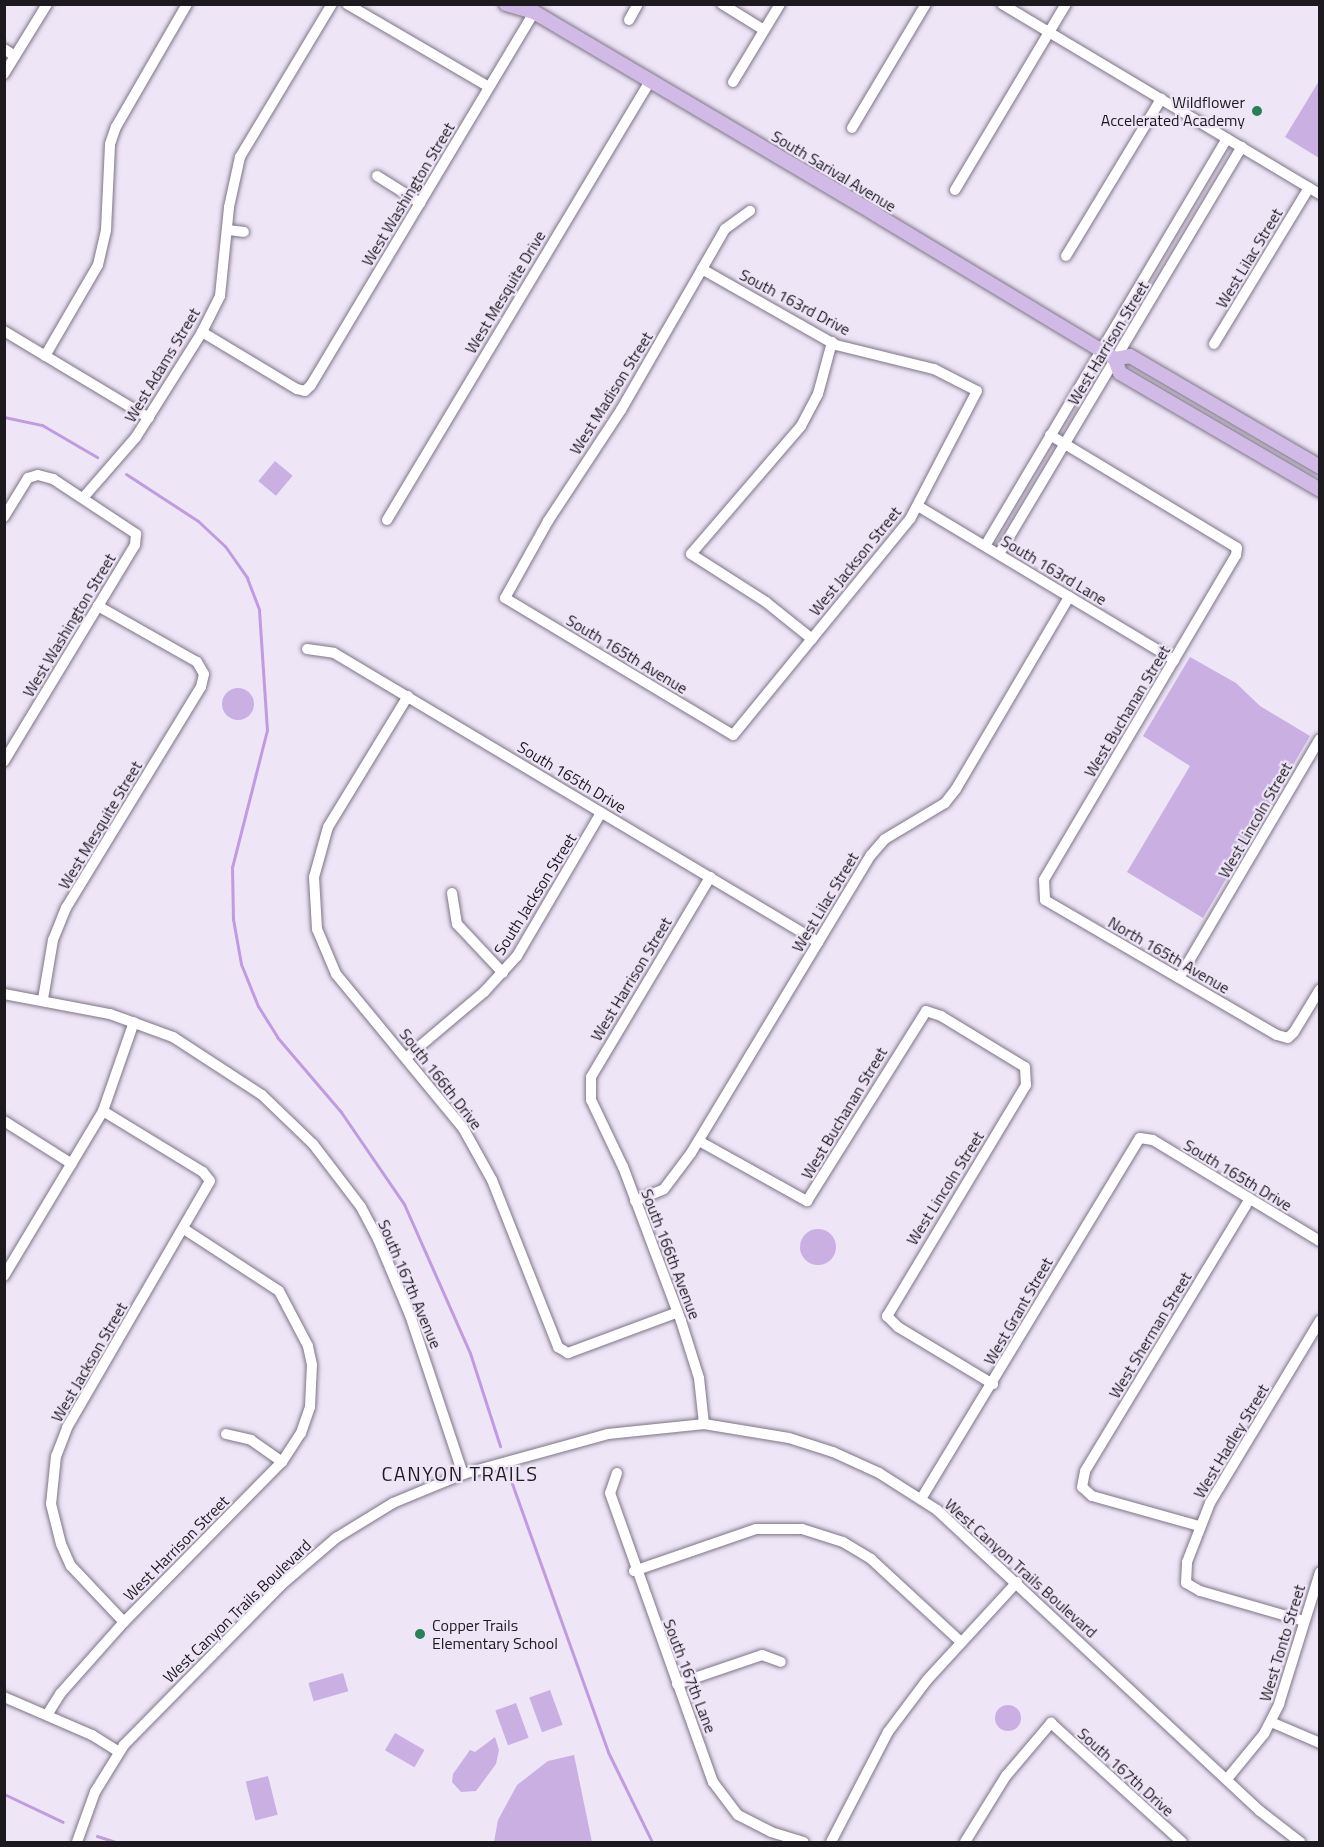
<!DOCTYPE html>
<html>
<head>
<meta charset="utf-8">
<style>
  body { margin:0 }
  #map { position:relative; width:1324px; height:1847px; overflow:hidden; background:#eee5f7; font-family:"Titillium Web",sans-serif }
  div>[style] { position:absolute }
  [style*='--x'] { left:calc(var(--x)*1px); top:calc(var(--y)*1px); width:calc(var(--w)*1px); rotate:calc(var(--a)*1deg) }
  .green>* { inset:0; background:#caafe3; transform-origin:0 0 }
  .round { border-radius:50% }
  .stream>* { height:3px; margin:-1.5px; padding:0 1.5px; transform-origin:1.5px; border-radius:1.5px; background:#c09be0 }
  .roads { filter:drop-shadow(0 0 2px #7d7585) drop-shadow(0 0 2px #7d7585) }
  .minor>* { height:10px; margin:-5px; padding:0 5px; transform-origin:5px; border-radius:5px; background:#fff }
  .major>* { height:14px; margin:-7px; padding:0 7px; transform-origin:7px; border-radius:7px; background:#d2bae7 }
  .dots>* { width:16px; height:16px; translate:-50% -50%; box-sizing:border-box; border:3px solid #eee5f7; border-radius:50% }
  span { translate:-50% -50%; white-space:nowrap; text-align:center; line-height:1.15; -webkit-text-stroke:4.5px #eee5f7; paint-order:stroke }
  .poi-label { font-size:16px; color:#1c191f }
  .right { translate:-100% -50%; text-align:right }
  .left { translate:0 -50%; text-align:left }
  .street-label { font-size:16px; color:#1c191f }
  .quarter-label { font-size:20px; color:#1c191f; letter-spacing:1.5px }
  .frame { position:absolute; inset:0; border:6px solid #1c191f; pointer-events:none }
</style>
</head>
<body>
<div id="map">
  <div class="green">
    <div style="clip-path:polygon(1319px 81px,1319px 158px,1285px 137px)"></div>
    <div style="left:275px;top:461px;width:23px;height:26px;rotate:40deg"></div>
    <div style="clip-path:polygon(1190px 657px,1236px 683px,1260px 706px,1310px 736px,1203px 918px,1127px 872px,1190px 766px,1143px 736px)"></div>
    <div class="round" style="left:222px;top:688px;width:32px;height:32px"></div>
    <div class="round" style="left:800px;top:1229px;width:36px;height:36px"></div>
    <div style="left:343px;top:1673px;width:19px;height:36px;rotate:74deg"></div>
    <div style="left:550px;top:1690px;width:37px;height:22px;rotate:70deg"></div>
    <div style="left:516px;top:1703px;width:37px;height:22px;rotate:70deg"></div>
    <div class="round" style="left:995px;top:1705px;width:26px;height:26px"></div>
    <div style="left:395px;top:1733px;width:34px;height:20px;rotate:30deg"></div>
    <div style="clip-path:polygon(495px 1737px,499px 1750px,496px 1764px,476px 1791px,461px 1792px,452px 1782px,453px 1774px,470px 1750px,475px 1752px)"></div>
    <div style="clip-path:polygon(574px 1755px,592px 1842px,494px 1842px,498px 1820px,517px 1785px,548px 1761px)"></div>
    <div style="left:268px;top:1776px;width:40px;height:23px;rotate:76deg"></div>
  </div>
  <div class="stream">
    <div style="--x:4;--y:417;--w:39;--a:12"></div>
    <div style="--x:42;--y:425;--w:64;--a:30.2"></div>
    <div style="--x:126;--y:474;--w:86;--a:33.1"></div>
    <div style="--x:198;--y:521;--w:37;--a:43"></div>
    <div style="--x:225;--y:546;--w:39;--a:55"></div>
    <div style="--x:247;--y:578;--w:34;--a:69"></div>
    <div style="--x:259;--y:610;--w:120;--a:86.2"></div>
    <div style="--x:267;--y:730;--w:141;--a:104.3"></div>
    <div style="--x:232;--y:867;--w:52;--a:88.9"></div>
    <div style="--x:233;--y:919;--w:46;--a:79.9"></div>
    <div style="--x:241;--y:964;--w:45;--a:68"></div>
    <div style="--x:258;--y:1006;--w:36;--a:58"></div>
    <div style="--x:277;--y:1037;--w:99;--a:49.5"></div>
    <div style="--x:341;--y:1112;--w:112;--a:55.6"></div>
    <div style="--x:404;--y:1204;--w:163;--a:66.1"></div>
    <div style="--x:470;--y:1353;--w:98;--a:72.1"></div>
    <div style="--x:510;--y:1478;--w:291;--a:70.3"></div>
    <div style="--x:608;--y:1752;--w:100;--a:63.9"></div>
    <div style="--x:4;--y:1794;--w:65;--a:25.4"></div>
    <div style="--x:97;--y:1836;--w:20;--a:18"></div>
  </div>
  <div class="roads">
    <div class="minor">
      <div style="--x:347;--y:4;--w:164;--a:30.3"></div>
      <div style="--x:722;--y:4;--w:49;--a:31.8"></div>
      <div style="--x:1002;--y:4;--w:370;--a:30.9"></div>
      <div style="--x:629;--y:20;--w:18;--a:-61"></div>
      <div style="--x:4;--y:49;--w:13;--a:32"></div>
      <div style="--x:4;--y:74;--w:82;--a:-58.4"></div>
      <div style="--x:733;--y:82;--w:91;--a:-58.9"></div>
      <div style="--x:852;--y:128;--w:144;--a:-59.2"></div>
      <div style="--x:377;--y:176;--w:51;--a:32.1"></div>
      <div style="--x:955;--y:190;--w:217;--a:-59.2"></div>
      <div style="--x:228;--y:230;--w:16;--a:7"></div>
      <div style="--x:1066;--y:256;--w:184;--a:-58.8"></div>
      <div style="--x:702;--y:269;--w:154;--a:29.6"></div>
      <div style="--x:836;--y:345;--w:101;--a:13.8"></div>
      <div style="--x:934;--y:369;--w:48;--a:27.1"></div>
      <div style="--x:977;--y:391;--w:144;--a:117.6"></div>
      <div style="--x:910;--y:519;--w:279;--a:129.3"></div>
      <div style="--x:733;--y:735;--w:266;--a:-149"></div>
      <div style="--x:505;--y:598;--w:88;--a:-60.8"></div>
      <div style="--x:548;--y:521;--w:133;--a:-56.7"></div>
      <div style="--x:621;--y:410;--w:163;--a:-60.1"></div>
      <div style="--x:702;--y:269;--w:46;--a:-60.1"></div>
      <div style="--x:725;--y:229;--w:31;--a:-36"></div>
      <div style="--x:4;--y:331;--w:169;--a:31"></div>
      <div style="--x:202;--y:332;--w:111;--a:31"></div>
      <div style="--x:297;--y:389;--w:8;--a:14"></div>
      <div style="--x:305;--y:391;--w:8;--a:-45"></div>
      <div style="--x:311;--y:385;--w:435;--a:-59.1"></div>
      <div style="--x:1214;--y:344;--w:183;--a:-58.7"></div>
      <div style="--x:45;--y:356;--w:105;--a:-59.8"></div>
      <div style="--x:98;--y:265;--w:36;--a:-77"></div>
      <div style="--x:106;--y:230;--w:86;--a:-87.3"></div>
      <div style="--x:110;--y:144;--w:18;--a:-71"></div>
      <div style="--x:116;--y:127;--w:142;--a:-60"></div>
      <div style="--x:1050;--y:435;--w:218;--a:31.1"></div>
      <div style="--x:1237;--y:548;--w:7;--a:98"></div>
      <div style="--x:1236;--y:555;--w:377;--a:120.6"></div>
      <div style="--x:1044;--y:880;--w:20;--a:87"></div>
      <div style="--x:1045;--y:900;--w:268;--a:30.2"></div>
      <div style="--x:1277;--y:1035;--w:11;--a:15"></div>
      <div style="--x:1288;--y:1038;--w:8;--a:-45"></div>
      <div style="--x:1294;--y:1032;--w:50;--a:-58.8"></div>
      <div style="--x:83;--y:498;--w:81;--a:-49"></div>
      <div style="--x:136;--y:437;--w:124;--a:-57.8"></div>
      <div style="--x:202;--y:332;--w:40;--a:-63.4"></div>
      <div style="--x:220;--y:296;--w:89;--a:-84.2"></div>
      <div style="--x:229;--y:207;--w:51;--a:-77.6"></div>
      <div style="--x:240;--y:157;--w:179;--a:-59"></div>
      <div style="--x:918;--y:506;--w:299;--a:31"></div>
      <div style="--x:4;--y:517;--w:46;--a:-58.4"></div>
      <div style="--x:28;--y:478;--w:10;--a:-17"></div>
      <div style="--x:38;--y:475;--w:16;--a:15"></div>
      <div style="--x:53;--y:479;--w:100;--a:33.5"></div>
      <div style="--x:136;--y:534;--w:11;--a:95"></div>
      <div style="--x:135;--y:545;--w:253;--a:121.2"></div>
      <div style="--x:387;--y:520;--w:512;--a:-59.07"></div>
      <div style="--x:985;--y:546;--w:474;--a:-59.3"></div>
      <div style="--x:999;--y:554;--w:474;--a:-59.2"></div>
      <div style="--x:812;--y:639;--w:59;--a:-141.2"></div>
      <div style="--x:766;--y:602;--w:89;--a:-147.4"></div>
      <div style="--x:691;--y:554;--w:169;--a:-49.3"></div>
      <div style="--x:801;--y:426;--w:36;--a:-62"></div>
      <div style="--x:818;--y:394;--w:54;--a:-74.9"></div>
      <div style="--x:307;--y:649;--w:27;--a:8"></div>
      <div style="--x:334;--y:653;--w:564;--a:30.84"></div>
      <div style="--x:408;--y:696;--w:153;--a:121.4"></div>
      <div style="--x:328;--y:827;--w:52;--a:105.6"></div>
      <div style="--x:314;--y:877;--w:52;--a:86.7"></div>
      <div style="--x:317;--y:929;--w:49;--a:67.1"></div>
      <div style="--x:336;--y:974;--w:200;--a:50.5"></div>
      <div style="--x:463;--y:1128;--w:60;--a:60.9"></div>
      <div style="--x:492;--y:1180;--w:180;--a:68.4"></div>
      <div style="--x:558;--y:1347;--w:12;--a:31"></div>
      <div style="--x:568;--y:1353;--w:117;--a:-20.4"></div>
      <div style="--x:452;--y:893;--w:31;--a:81"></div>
      <div style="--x:457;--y:924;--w:67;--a:46.8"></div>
      <div style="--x:1179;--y:978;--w:277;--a:-59.5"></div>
      <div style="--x:4;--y:994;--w:108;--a:10.7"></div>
      <div style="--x:110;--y:1014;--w:67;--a:20.1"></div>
      <div style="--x:173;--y:1037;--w:106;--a:33.1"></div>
      <div style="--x:262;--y:1095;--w:71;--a:43.9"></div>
      <div style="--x:313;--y:1144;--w:79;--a:52.7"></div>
      <div style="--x:361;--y:1207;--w:36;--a:62"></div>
      <div style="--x:378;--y:1239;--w:82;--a:67.2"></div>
      <div style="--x:410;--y:1315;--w:168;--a:71.6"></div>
      <div style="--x:43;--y:999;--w:60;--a:-80.4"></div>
      <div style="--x:53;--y:940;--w:35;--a:-68"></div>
      <div style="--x:66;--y:908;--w:259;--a:-58.6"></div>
      <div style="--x:201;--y:687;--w:13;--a:-77"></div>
      <div style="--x:204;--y:674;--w:14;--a:-120"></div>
      <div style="--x:197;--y:662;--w:114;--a:-150.5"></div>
      <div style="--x:407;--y:1057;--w:101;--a:-40.2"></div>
      <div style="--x:484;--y:992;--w:49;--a:-47.5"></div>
      <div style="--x:517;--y:956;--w:166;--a:-59.6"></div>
      <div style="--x:103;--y:1111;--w:117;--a:31.4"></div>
      <div style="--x:203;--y:1172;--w:11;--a:52"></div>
      <div style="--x:210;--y:1181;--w:285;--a:120.1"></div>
      <div style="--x:67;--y:1428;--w:30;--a:111"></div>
      <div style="--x:56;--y:1456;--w:48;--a:95.9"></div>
      <div style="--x:51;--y:1504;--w:41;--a:76"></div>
      <div style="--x:61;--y:1544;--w:24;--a:66"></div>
      <div style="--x:71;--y:1566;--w:77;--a:46.6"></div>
      <div style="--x:4;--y:1121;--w:80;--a:32.3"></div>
      <div style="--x:699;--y:1141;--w:124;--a:29.1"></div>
      <div style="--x:807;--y:1201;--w:224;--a:-57.9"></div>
      <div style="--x:926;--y:1011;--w:16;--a:18"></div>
      <div style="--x:941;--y:1016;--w:98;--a:31.3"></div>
      <div style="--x:1025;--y:1067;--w:18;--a:87"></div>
      <div style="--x:1026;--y:1085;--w:270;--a:121"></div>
      <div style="--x:887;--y:1316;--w:16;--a:45"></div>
      <div style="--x:898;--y:1327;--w:111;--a:31"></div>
      <div style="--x:635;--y:1201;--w:31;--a:-22"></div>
      <div style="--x:664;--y:1189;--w:45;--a:-53.1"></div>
      <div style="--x:691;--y:1153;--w:348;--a:-58.9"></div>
      <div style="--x:871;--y:855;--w:21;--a:-49"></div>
      <div style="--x:885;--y:839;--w:70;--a:-31"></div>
      <div style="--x:945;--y:803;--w:18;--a:-52"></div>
      <div style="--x:956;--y:789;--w:223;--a:-59.5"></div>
      <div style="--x:4;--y:1276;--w:192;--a:-59"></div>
      <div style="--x:103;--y:1111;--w:94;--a:-70.8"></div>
      <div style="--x:704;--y:1424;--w:46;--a:-96.2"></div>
      <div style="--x:699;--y:1378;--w:60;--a:-107.5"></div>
      <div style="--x:681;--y:1321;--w:165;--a:-110.6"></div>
      <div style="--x:623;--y:1167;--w:74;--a:-115.5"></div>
      <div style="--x:591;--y:1100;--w:23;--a:-90"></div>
      <div style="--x:591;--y:1077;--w:233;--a:-59.2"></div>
      <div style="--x:226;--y:1434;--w:26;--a:13"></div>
      <div style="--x:251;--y:1440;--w:38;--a:35"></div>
      <div style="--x:617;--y:1473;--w:21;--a:109"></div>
      <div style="--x:610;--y:1493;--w:307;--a:70.4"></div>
      <div style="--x:713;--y:1782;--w:41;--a:52.9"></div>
      <div style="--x:738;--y:1815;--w:37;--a:27"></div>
      <div style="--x:771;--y:1832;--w:34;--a:17"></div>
      <div style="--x:921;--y:1499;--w:422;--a:-58.8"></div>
      <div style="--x:1140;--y:1138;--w:13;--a:9"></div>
      <div style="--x:1153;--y:1140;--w:195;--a:31.2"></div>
      <div style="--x:1199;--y:1526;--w:111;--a:-164.3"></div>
      <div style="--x:1092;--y:1496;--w:13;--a:-138"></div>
      <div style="--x:1082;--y:1487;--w:16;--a:-79"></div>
      <div style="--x:1085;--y:1471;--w:317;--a:-58.8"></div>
      <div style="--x:634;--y:1571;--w:129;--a:-19"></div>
      <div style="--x:756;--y:1529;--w:46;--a:0"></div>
      <div style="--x:802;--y:1529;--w:43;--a:17.6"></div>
      <div style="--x:843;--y:1542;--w:33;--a:31"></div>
      <div style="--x:871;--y:1559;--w:122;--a:42.7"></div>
      <div style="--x:1304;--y:1621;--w:108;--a:-163.9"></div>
      <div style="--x:1200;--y:1591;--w:16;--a:-150"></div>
      <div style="--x:1186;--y:1583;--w:21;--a:-87"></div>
      <div style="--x:1187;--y:1562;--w:63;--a:-68.7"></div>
      <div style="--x:1210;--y:1503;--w:213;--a:-58.9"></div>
      <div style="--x:677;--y:1684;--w:90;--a:-18.8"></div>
      <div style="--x:762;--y:1655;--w:20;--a:20"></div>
      <div style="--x:4;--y:1697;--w:96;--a:23.4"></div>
      <div style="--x:92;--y:1735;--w:32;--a:32"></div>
      <div style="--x:47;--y:1715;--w:25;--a:-58"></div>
      <div style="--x:60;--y:1694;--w:96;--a:-48.4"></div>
      <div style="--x:124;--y:1622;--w:225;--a:-45.4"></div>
      <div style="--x:282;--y:1462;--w:35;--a:-57"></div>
      <div style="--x:301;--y:1433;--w:28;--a:-71"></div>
      <div style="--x:310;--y:1407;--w:42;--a:-87.3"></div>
      <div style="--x:312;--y:1365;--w:19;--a:-102"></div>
      <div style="--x:308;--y:1346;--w:62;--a:-117.8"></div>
      <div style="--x:279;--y:1291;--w:113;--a:-146.9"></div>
      <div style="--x:1271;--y:1722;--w:53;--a:23.2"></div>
      <div style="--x:1227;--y:1779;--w:58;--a:-50.6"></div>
      <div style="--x:1264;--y:1734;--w:34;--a:-63"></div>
      <div style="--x:1279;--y:1704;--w:138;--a:-72.7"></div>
      <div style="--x:77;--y:1842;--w:53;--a:-70.2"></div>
      <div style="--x:95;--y:1792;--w:55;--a:-58.3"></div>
      <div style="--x:124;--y:1745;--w:223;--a:-45.5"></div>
      <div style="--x:280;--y:1586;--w:74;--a:-40.6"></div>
      <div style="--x:336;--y:1538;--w:67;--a:-31.6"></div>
      <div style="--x:393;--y:1503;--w:76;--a:-22.5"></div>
      <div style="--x:463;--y:1474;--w:150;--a:-15.4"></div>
      <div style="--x:608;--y:1434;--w:97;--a:-5.9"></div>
      <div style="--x:704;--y:1424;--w:86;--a:9.4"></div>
      <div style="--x:789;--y:1438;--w:46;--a:17.7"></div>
      <div style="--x:833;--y:1452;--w:51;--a:24.5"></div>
      <div style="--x:879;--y:1473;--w:69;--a:32.5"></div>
      <div style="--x:937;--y:1510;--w:442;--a:43"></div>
      <div style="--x:1260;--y:1811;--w:51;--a:37.8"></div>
      <div style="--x:831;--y:1842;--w:124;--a:-62.6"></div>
      <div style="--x:888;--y:1732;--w:65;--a:-53.1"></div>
      <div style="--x:927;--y:1680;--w:133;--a:-47.4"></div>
      <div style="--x:965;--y:1842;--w:78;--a:-58.2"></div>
      <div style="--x:1006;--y:1776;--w:70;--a:-49.7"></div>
      <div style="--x:1051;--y:1723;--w:177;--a:42.3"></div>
    </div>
    <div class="major">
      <div style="--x:506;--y:4;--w:29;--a:16"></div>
      <div style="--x:534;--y:12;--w:396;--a:30.6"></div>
      <div style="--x:875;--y:214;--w:280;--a:31.1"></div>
      <div style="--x:1115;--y:359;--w:15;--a:70"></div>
      <div style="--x:1120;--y:373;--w:232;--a:30.3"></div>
      <div style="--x:1115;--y:359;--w:15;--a:-11"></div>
      <div style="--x:1130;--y:356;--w:220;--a:30.3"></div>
    </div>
  </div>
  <div class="dots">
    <div style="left:1257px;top:111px;background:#288156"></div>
    <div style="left:420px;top:1634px;background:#288156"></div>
  </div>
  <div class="poi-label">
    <span class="right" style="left:1245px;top:111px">Wildflower<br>Accelerated Academy</span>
    <span class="left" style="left:432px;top:1634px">Copper Trails<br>Elementary School</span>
  </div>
  <div class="street-label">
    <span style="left:834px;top:171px;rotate:31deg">South Sarival Avenue</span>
    <span style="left:408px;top:194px;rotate:-59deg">West Washington Street</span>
    <span style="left:1249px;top:258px;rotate:-59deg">West Lilac Street</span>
    <span style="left:505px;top:292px;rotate:-59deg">West Mesquite Drive</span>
    <span style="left:795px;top:302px;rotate:28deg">South 163rd Drive</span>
    <span style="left:1108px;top:343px;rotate:-59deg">West Harrison Street</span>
    <span style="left:162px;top:365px;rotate:-59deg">West Adams Street</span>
    <span style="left:611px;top:393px;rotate:-58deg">West Madison Street</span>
    <span style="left:855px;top:561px;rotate:-51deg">West Jackson Street</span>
    <span style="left:1054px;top:570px;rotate:31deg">South 163rd Lane</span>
    <span style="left:69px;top:625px;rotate:-59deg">West Washington Street</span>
    <span style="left:627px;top:654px;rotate:31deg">South 165th Avenue</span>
    <span style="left:1127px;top:711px;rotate:-59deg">West Buchanan Street</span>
    <span style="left:572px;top:777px;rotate:31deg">South 165th Drive</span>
    <span style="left:1255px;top:820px;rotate:-60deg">West Lincoln Street</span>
    <span style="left:100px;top:825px;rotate:-59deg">West Mesquite Street</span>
    <span style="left:535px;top:894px;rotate:-58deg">South Jackson Street</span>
    <span style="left:825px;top:902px;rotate:-59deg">West Lilac Street</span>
    <span style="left:1169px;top:955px;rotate:30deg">North 165th Avenue</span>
    <span style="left:631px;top:979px;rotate:-59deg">West Harrison Street</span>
    <span style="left:441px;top:1079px;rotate:52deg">South 166th Drive</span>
    <span style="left:844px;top:1113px;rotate:-59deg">West Buchanan Street</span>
    <span style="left:1238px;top:1175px;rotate:31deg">South 165th Drive</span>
    <span style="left:945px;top:1188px;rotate:-58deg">West Lincoln Street</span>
    <span style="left:671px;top:1254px;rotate:69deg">South 166th Avenue</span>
    <span style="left:410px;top:1284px;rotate:67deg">South 167th Avenue</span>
    <span style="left:1018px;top:1311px;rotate:-60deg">West Grant Street</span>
    <span style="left:1150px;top:1335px;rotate:-59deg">West Sherman Street</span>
    <span style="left:89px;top:1362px;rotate:-60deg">West Jackson Street</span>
    <span style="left:1231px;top:1441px;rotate:-59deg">West Hadley Street</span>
    <span style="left:176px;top:1548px;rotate:-45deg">West Harrison Street</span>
    <span style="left:1021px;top:1568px;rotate:42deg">West Canyon Trails Boulevard</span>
    <span style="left:237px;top:1611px;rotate:-44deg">West Canyon Trails Boulevard</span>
    <span style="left:1282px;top:1643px;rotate:-73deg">West Tonto Street</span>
    <span style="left:690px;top:1676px;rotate:69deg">South 167th Lane</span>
    <span style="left:1126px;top:1772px;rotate:42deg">South 167th Drive</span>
  </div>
  <div class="quarter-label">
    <span style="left:460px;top:1473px">CANYON TRAILS</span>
  </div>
  <div class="frame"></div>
</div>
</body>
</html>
